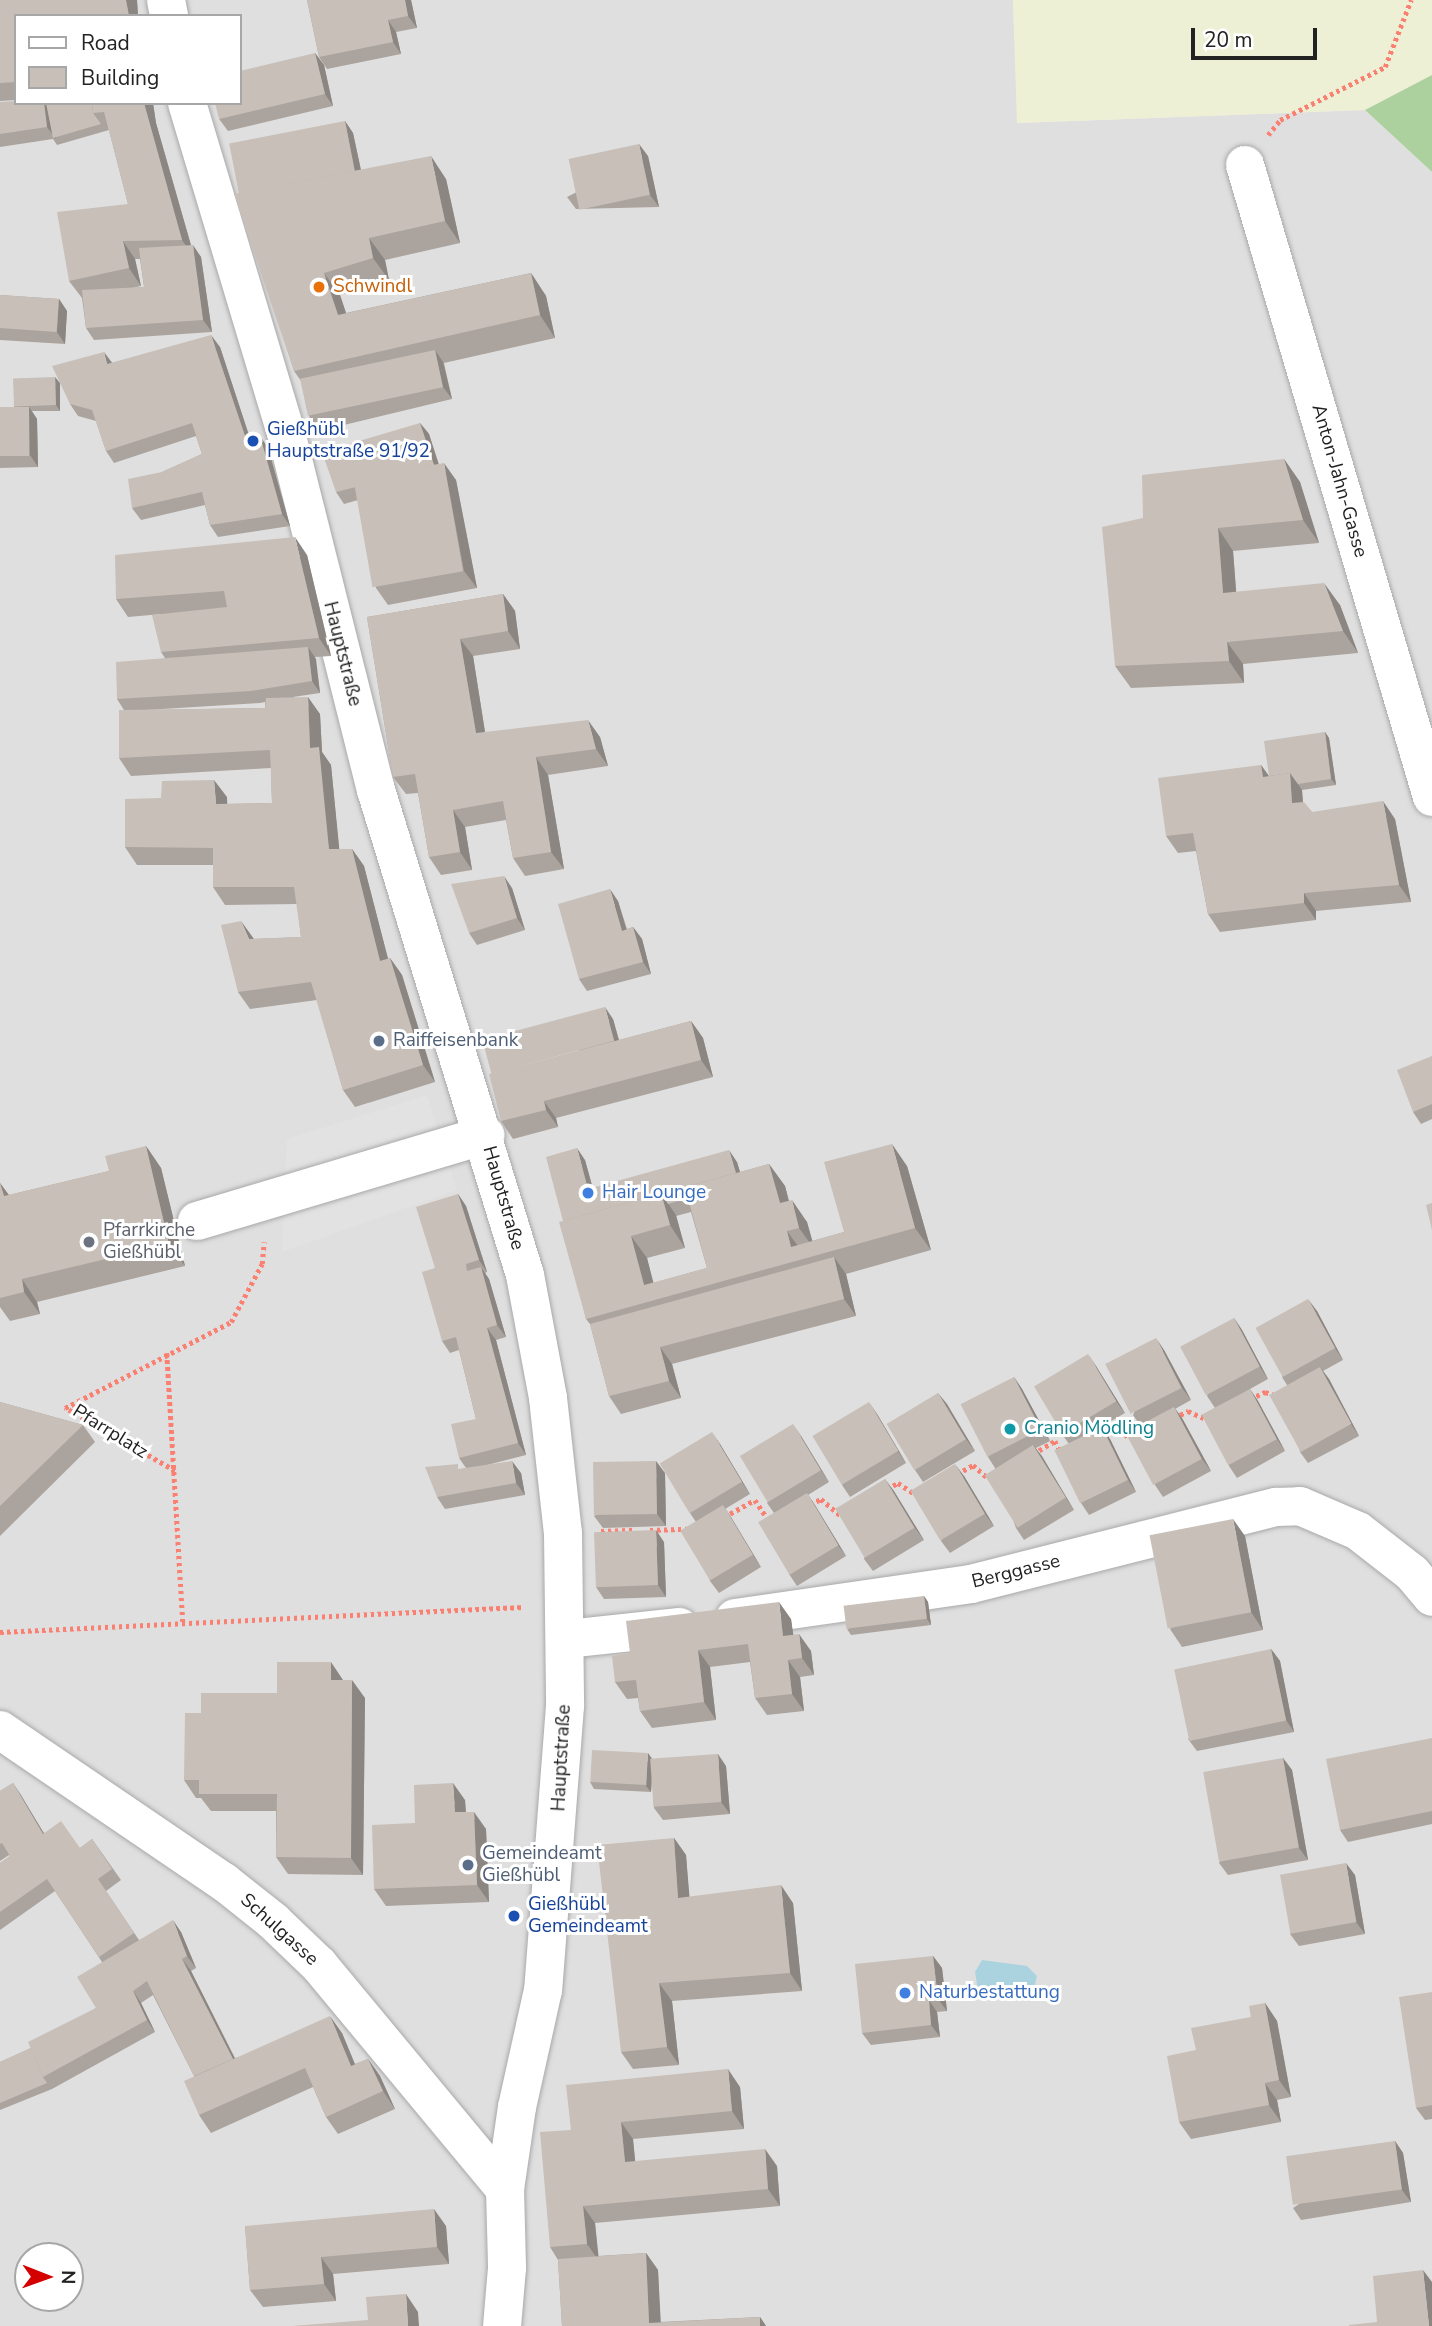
<!DOCTYPE html>
<html>
<head>
<meta charset="utf-8">
<style>
  body { margin:0 }
  #map { position:relative; width:1432px; height:2326px; overflow:hidden; background:#f2efe9; font-family:"Nunito Sans",sans-serif }
  div>[style] { position:absolute }
  [style*='--x'] { left:calc(var(--x)*1px); top:calc(var(--y)*1px); width:calc(var(--w)*1px); rotate:calc(var(--a)*1deg) }
  .residential>* { inset:0; background:#e0dfdf }
  .farmland>* { inset:0; background:#eef0d5 }
  .forest>* { inset:0; background:#add19e }
  .parking>* { inset:0; background:#e2e2e2 }
  .water>* { inset:0; background:#aad3df }
  .path>* { height:4.5px; margin-top:-2.25px; transform-origin:0; background:repeating-linear-gradient(90deg,#fa8072 0 3.5px,transparent 0 7px) }
  .roads { filter:drop-shadow(0 0 2px #a9a9a9) drop-shadow(0 0 2px #a9a9a9) }
  .minor>* { height:38px; margin:-19px; padding:0 19px; transform-origin:19px; border-radius:19px; background:#fff }
  .wall>* { inset:0; background:#aba49e }
  .shaded-wall>* { inset:0; background:#8b8681 }
  .building>* { inset:0; background:#c7bfb8; transform-origin:0 0 }
  .dots>* { width:19px; height:19px; translate:-50% -50%; box-sizing:border-box; border:4px solid #fff; border-radius:50% }
  span { translate:-50% -50%; white-space:nowrap; text-align:center; line-height:1.15; -webkit-text-stroke:6px #fff; paint-order:stroke }
  .food-label { font-size:19px; color:#c56008 }
  .left { translate:0 -50%; text-align:left }
  .transit-label { font-size:19px; color:#164399 }
  .street-label { font-size:19px; color:#222 }
  .service-label { font-size:19px; color:#4e5e75 }
  .shop-label { font-size:19px; color:#366cbe }
  .worship-label { font-size:19px; color:#5b616d }
  .culture-label { font-size:19px; color:#0d838f }
  .legend { position:absolute; left:14px; top:14px; width:228px; height:91px; box-sizing:border-box; background:#fff; border:2px solid #a7a7a7; margin:0; padding:9px 12px; list-style:none; font-size:21px; color:#222 }
  .legend li { display:flex; align-items:center; gap:14px; height:35px }
  .legend b { width:35px; border:2px solid #a7a7a7 }
  .north { position:absolute; left:14px; top:2242px; width:70px; height:70px; box-sizing:border-box; background:#fff; border:2px solid #a7a7a7; border-radius:50%; rotate:91deg; font-size:19px; font-weight:700; line-height:28px; text-align:center; color:#222 }
  .north::after { content:''; display:block; margin:auto; width:24px; height:32px; background:#d40000; clip-path:polygon(50% 0,100% 100%,50% 72%,0 100%) }
  .scale { position:absolute; left:1191px; top:28px; width:126px; height:32px; box-sizing:border-box; border:4px solid #222; border-top:0; padding-left:9px; font-size:21px; line-height:24px; white-space:nowrap; color:#222; -webkit-text-stroke:5px #fff; paint-order:stroke }
</style>
</head>
<body>
<div id="map">
  <div class="residential">
    <div style="clip-path:polygon(evenodd,0 0,1013px 0,1018px 123px,1365px 110px,1432px 172px,1432px 2326px,0 2326px,0 0,16px 16px,240px 16px,240px 103px,16px 103px,16px 16px,0 0,28px 2256px,70px 2256px,70px 2298px,28px 2298px,28px 2256px)"></div>
  </div>
  <div class="farmland">
    <div style="clip-path:polygon(1013px 0,1432px 0,1432px 75px,1365px 110px,1017px 123px)"></div>
  </div>
  <div class="forest">
    <div style="clip-path:polygon(1432px 75px,1432px 172px,1365px 110px)"></div>
  </div>
  <div class="parking">
    <div style="clip-path:polygon(427px 1095px,457px 1190px,282px 1252px,287px 1139px)"></div>
  </div>
  <div class="water">
    <div style="clip-path:polygon(982px 1960px,1027px 1966px,1037px 1976px,1032px 1996px,978px 1991px,975px 1972px)"></div>
  </div>
  <div class="path">
    <div style="--x:1268;--y:135;--w:19;--a:-51"></div>
    <div style="--x:1280;--y:120;--w:118;--a:-26.8"></div>
    <div style="--x:1385;--y:67;--w:72;--a:-68.8"></div>
    <div style="--x:167;--y:1353;--w:269;--a:86.6"></div>
    <div style="--x:1250;--y:1399;--w:17;--a:-25"></div>
    <div style="--x:1265;--y:1392;--w:9;--a:18"></div>
    <div style="--x:1174;--y:1418;--w:16;--a:-27"></div>
    <div style="--x:1188;--y:1411;--w:22;--a:24"></div>
    <div style="--x:1105;--y:1437;--w:17;--a:-28"></div>
    <div style="--x:1120;--y:1429;--w:14;--a:45"></div>
    <div style="--x:1130;--y:1439;--w:5;--a:-22"></div>
    <div style="--x:1033;--y:1454;--w:26;--a:-31"></div>
    <div style="--x:1055;--y:1441;--w:11;--a:63"></div>
    <div style="--x:175;--y:1471;--w:127;--a:-150.2"></div>
    <div style="--x:65;--y:1408;--w:187;--a:-27.4"></div>
    <div style="--x:231;--y:1322;--w:66;--a:-61.9"></div>
    <div style="--x:262;--y:1264;--w:22;--a:-85"></div>
    <div style="--x:957;--y:1474;--w:18;--a:-29"></div>
    <div style="--x:973;--y:1465;--w:20;--a:41"></div>
    <div style="--x:887;--y:1489;--w:13;--a:-29"></div>
    <div style="--x:898;--y:1483;--w:20;--a:33"></div>
    <div style="--x:810;--y:1504;--w:12;--a:-24"></div>
    <div style="--x:821;--y:1499;--w:25;--a:40"></div>
    <div style="--x:724;--y:1517;--w:35;--a:-29"></div>
    <div style="--x:755;--y:1500;--w:27;--a:56"></div>
    <div style="--x:650;--y:1530;--w:37;--a:-2"></div>
    <div style="--x:601;--y:1531;--w:34;--a:-2"></div>
    <div style="--x:0;--y:1632;--w:524;--a:-2.74"></div>
  </div>
  <div class="roads">
    <div class="minor">
      <div style="--x:166;--y:0;--w:16;--a:79"></div>
      <div style="--x:187;--y:103;--w:344;--a:73.3"></div>
      <div style="--x:286;--y:432;--w:369;--a:75.9"></div>
      <div style="--x:376;--y:790;--w:507;--a:72.92"></div>
      <div style="--x:525;--y:1275;--w:125;--a:79.4"></div>
      <div style="--x:548;--y:1398;--w:136;--a:83.7"></div>
      <div style="--x:563;--y:1533;--w:173;--a:89.3"></div>
      <div style="--x:565;--y:1706;--w:285;--a:94.4"></div>
      <div style="--x:543;--y:1990;--w:120;--a:102.5"></div>
      <div style="--x:517;--y:2107;--w:83;--a:98.3"></div>
      <div style="--x:505;--y:2189;--w:79;--a:88.5"></div>
      <div style="--x:507;--y:2268;--w:58;--a:94.9"></div>
      <div style="--x:1245;--y:165;--w:659;--a:73.52"></div>
      <div style="--x:197;--y:1221;--w:301;--a:-16.6"></div>
      <div style="--x:735;--y:1618;--w:238;--a:-8.2"></div>
      <div style="--x:971;--y:1584;--w:315;--a:-14.2"></div>
      <div style="--x:1276;--y:1507;--w:24;--a:-2"></div>
      <div style="--x:1300;--y:1506;--w:63;--a:23.3"></div>
      <div style="--x:1358;--y:1531;--w:68;--a:37.9"></div>
      <div style="--x:1412;--y:1573;--w:31;--a:50"></div>
      <div style="--x:566;--y:1639;--w:114;--a:-6.1"></div>
      <div style="--x:0;--y:1730;--w:271;--a:34.2"></div>
      <div style="--x:224;--y:1882;--w:63;--a:38.5"></div>
      <div style="--x:273;--y:1921;--w:64;--a:43.7"></div>
      <div style="--x:319;--y:1965;--w:291;--a:50.3"></div>
    </div>
  </div>
  <div class="wall">
    <div style="clip-path:polygon(0 0,137px 0,138px 16px,16px 16px,16px 100px,0 101px)"></div>
    <div style="clip-path:polygon(307px 0,411px 0,417px 28px,396px 32px,401px 54px,327px 69px,319px 57px)"></div>
    <div style="clip-path:polygon(315px 53px,324px 65px,333px 106px,228px 131px,219px 119px)"></div>
    <div style="clip-path:polygon(evenodd,0 102px,46px 103px,153px 103px,156px 123px,191px 245px,201px 257px,212px 332px,94px 340px,86px 328px,82px 298px,69px 281px,128px 204px,109px 130px,57px 145px,53px 139px,0 147px,0 102px,135px 259px,140px 259px,144px 287px,132px 288px,141px 286px,135px 259px)"></div>
    <div style="clip-path:polygon(345px 121px,353px 133px,361px 170px,446px 179px,460px 243px,385px 260px,389px 280px,340px 295px,346px 313px,531px 273px,546px 296px,555px 338px,444px 363px,452px 399px,319px 431px,310px 419px,301px 381px,294px 371px,239px 193px)"></div>
    <div style="clip-path:polygon(648px 156px,659px 207px,576px 209px,567px 197px)"></div>
    <div style="clip-path:polygon(0 295px,59px 299px,67px 311px,65px 344px,0 340px)"></div>
    <div style="clip-path:polygon(220px 347px,250px 438px,260px 436px,268px 448px,290px 526px,218px 537px,210px 525px,205px 505px,141px 520px,132px 508px,162px 472px,202px 454px,196px 436px,114px 463px,106px 451px,96px 421px,78px 416px,70px 404px,112px 363px)"></div>
    <div style="clip-path:polygon(60px 383px,60px 411px,32px 411px,37px 419px,38px 467px,0 468px,0 407px,14px 407px,14px 406px)"></div>
    <div style="clip-path:polygon(420px 423px,429px 434px,438px 464px,456px 480px,477px 588px,388px 605px,376px 588px,358px 500px,344px 504px,336px 492px)"></div>
    <div style="clip-path:polygon(1284px 459px,1300px 482px,1319px 543px,1233px 551px,1236px 592px,1340px 605px,1358px 653px,1243px 664px,1244px 683px,1131px 688px,1115px 666px,1143px 518px)"></div>
    <div style="clip-path:polygon(evenodd,307px 555px,331px 656px,315px 657px,320px 693px,293px 697px,320px 714px,322px 752px,331px 765px,339px 849px,352px 849px,364px 866px,388px 959px,390px 958px,402px 975px,435px 1082px,355px 1107px,343px 1090px,317px 1000px,250px 1009px,238px 992px,254px 939px,301px 937px,297px 904px,225px 905px,213px 887px,213px 865px,137px 865px,125px 847px,227px 797px,227px 804px,272px 803px,271px 768px,131px 776px,119px 758px,124px 710px,117px 699px,165px 658px,161px 652px,162px 614px,128px 617px,116px 599px,307px 555px,265px 702px,265px 708px,146px 710px,260px 703px,265px 702px)"></div>
    <div style="clip-path:polygon(503px 594px,515px 611px,520px 649px,473px 656px,485px 732px,600px 737px,608px 766px,548px 775px,564px 869px,525px 876px,513px 858px,506px 820px,465px 827px,472px 870px,441px 875px,429px 857px,418px 793px,406px 794px,393px 777px,367px 617px)"></div>
    <div style="clip-path:polygon(1325px 732px,1329px 738px,1336px 785px,1302px 790px,1303px 802px,1312px 812px,1395px 819px,1411px 902px,1316px 911px,1316px 920px,1220px 932px,1208px 914px,1196px 851px,1178px 853px,1166px 836px,1261px 765px,1269px 776px)"></div>
    <div style="clip-path:polygon(512px 888px,525px 930px,477px 945px,469px 933px)"></div>
    <div style="clip-path:polygon(618px 901px,627px 929px,633px 927px,642px 939px,651px 974px,587px 991px,579px 979px)"></div>
    <div style="clip-path:polygon(613px 1019px,619px 1040px,691px 1021px,703px 1038px,713px 1077px,556px 1118px,558px 1127px,513px 1139px,501px 1121px)"></div>
    <div style="clip-path:polygon(1432px 1056px,1432px 1119px,1421px 1124px,1413px 1112px)"></div>
    <div style="clip-path:polygon(146px 1146px,161px 1168px,185px 1266px,37px 1302px,40px 1314px,10px 1321px,0 1307px,0 1183px,9px 1195px,109px 1171px)"></div>
    <div style="clip-path:polygon(evenodd,585px 1160px,593px 1188px,737px 1162px,740px 1172px,769px 1164px,785px 1186px,789px 1201px,807px 1222px,812px 1241px,844px 1232px,907px 1166px,931px 1250px,846px 1274px,856px 1316px,672px 1364px,681px 1398px,621px 1414px,609px 1396px,590px 1324px,586px 1319px,563px 1221px,585px 1160px,691px 1212px,707px 1268px,653px 1283px,647px 1258px,685px 1248px,676px 1216px,691px 1212px)"></div>
    <div style="clip-path:polygon(458px 1194px,466px 1206px,487px 1272px,485px 1273px,489px 1279px,506px 1337px,496px 1340px,526px 1455px,487px 1465px,521px 1473px,525px 1495px,445px 1509px,437px 1497px,462px 1469px,466px 1468px,459px 1458px,476px 1419px,459px 1350px,450px 1353px,442px 1341px,435px 1268px)"></div>
    <div style="clip-path:polygon(1317px 1311px,1343px 1360px,1323px 1371px,1329px 1379px,1359px 1436px,1308px 1463px,1300px 1452px,1287px 1385px,1282px 1377px)"></div>
    <div style="clip-path:polygon(1234px 1318px,1242px 1330px,1268px 1379px,1250px 1389px,1258px 1401px,1285px 1451px,1237px 1478px,1229px 1466px,1215px 1408px,1207px 1396px)"></div>
    <div style="clip-path:polygon(1164px 1350px,1191px 1400px,1175px 1409px,1182px 1418px,1211px 1471px,1163px 1497px,1155px 1485px,1140px 1425px,1133px 1415px)"></div>
    <div style="clip-path:polygon(1096px 1366px,1125px 1413px,1094px 1431px,1110px 1439px,1136px 1492px,1089px 1515px,1081px 1503px,1069px 1444px,1062px 1434px)"></div>
    <div style="clip-path:polygon(1014px 1377px,1022px 1389px,1050px 1441px,1036px 1448px,1074px 1510px,1024px 1540px,1016px 1528px,995px 1468px,988px 1457px)"></div>
    <div style="clip-path:polygon(938px 1393px,975px 1451px,923px 1482px,915px 1470px)"></div>
    <div style="clip-path:polygon(0 1402px,83px 1425px,95px 1442px,0 1536px)"></div>
    <div style="clip-path:polygon(877px 1414px,906px 1463px,850px 1497px,842px 1485px)"></div>
    <div style="clip-path:polygon(801px 1436px,829px 1482px,808px 1495px,846px 1556px,797px 1586px,789px 1574px,774px 1513px,767px 1503px)"></div>
    <div style="clip-path:polygon(720px 1444px,750px 1494px,725px 1509px,761px 1567px,719px 1593px,710px 1581px,696px 1522px,690px 1513px)"></div>
    <div style="clip-path:polygon(665px 1473px,666px 1526px,603px 1528px,594px 1516px)"></div>
    <div style="clip-path:polygon(964px 1476px,994px 1526px,950px 1553px,941px 1541px)"></div>
    <div style="clip-path:polygon(885px 1479px,924px 1540px,873px 1571px,864px 1559px)"></div>
    <div style="clip-path:polygon(1245px 1536px,1263px 1630px,1182px 1647px,1170px 1629px)"></div>
    <div style="clip-path:polygon(664px 1542px,666px 1597px,604px 1599px,596px 1587px)"></div>
    <div style="clip-path:polygon(924px 1596px,928px 1602px,931px 1625px,851px 1635px,847px 1629px)"></div>
    <div style="clip-path:polygon(791px 1619px,793px 1634px,811px 1651px,814px 1675px,800px 1677px,804px 1711px,767px 1715px,755px 1698px,750px 1662px,710px 1667px,716px 1720px,652px 1728px,640px 1711px,638px 1698px,627px 1699px,615px 1682px,630px 1653px)"></div>
    <div style="clip-path:polygon(1271px 1649px,1280px 1661px,1294px 1732px,1197px 1751px,1188px 1739px)"></div>
    <div style="clip-path:polygon(343px 1680px,365px 1698px,363px 1875px,288px 1874px,276px 1857px,276px 1811px,211px 1811px,201px 1798px,196px 1798px,184px 1780px,201px 1713px,277px 1693px)"></div>
    <div style="clip-path:polygon(1432px 1738px,1432px 1824px,1348px 1842px,1340px 1830px)"></div>
    <div style="clip-path:polygon(1283px 1758px,1292px 1770px,1308px 1860px,1228px 1875px,1219px 1863px)"></div>
    <div style="clip-path:polygon(653px 1760px,726px 1766px,730px 1814px,663px 1820px,654px 1808px,652px 1775px,651px 1792px,594px 1789px,590px 1782px)"></div>
    <div style="clip-path:polygon(13px 1783px,44px 1833px,80px 1848px,92px 1839px,121px 1880px,106px 1891px,139px 1940px,181px 1932px,196px 1968px,191px 1971px,235px 2058px,342px 2033px,355px 2064px,368px 2059px,380px 2076px,395px 2109px,338px 2134px,326px 2117px,313px 2087px,211px 2133px,199px 2115px,194px 2076px,153px 1995px,141px 2003px,155px 2032px,52px 2089px,0 2110px,0 2062px,31px 2048px,96px 2008px,102px 1962px,55px 1891px,0 1930px,0 1863px,10px 1856px,9px 1855px,0 1861px,0 1791px)"></div>
    <div style="clip-path:polygon(465px 1800px,466px 1812px,486px 1829px,489px 1902px,386px 1906px,374px 1889px,415px 1823px)"></div>
    <div style="clip-path:polygon(674px 1838px,686px 1855px,689px 1897px,793px 1903px,802px 1991px,672px 2001px,679px 2065px,633px 2069px,621px 2052px)"></div>
    <div style="clip-path:polygon(1355px 1875px,1365px 1934px,1299px 1946px,1290px 1934px)"></div>
    <div style="clip-path:polygon(933px 1956px,942px 1968px,947px 2011px,937px 2012px,940px 2037px,871px 2045px,862px 2033px)"></div>
    <div style="clip-path:polygon(1432px 1992px,1432px 2119px,1425px 2120px,1416px 2108px)"></div>
    <div style="clip-path:polygon(1265px 2003px,1277px 2021px,1291px 2097px,1277px 2100px,1281px 2122px,1191px 2139px,1179px 2122px,1196px 2050px,1251px 2017px)"></div>
    <div style="clip-path:polygon(740px 2087px,744px 2129px,633px 2139px,635px 2161px,777px 2166px,780px 2206px,595px 2223px,598px 2256px,646px 2253px,658px 2270px,660px 2322px,760px 2317px,766px 2326px,562px 2326px,558px 2260px,550px 2247px,571px 2130px)"></div>
    <div style="clip-path:polygon(1395px 2141px,1403px 2153px,1411px 2202px,1301px 2220px,1293px 2208px)"></div>
    <div style="clip-path:polygon(245px 2226px,446px 2226px,449px 2264px,333px 2274px,336px 2301px,263px 2307px,250px 2290px)"></div>
  </div>
  <div class="shaded-wall">
    <div style="clip-path:polygon(126px 0,137px 0,138px 16px,129px 16px)"></div>
    <div style="clip-path:polygon(405px 0,411px 0,417px 28px,408px 16px)"></div>
    <div style="clip-path:polygon(388px 20px,396px 32px,401px 54px,393px 42px)"></div>
    <div style="clip-path:polygon(315px 53px,324px 65px,333px 106px,325px 94px)"></div>
    <div style="clip-path:polygon(44px 103px,46px 103px,51px 111px,56px 139px,47px 127px)"></div>
    <div style="clip-path:polygon(144px 103px,153px 103px,156px 123px,194px 256px,193px 245px,201px 257px,212px 332px,203px 320px,194px 257px,182px 240px)"></div>
    <div style="clip-path:polygon(345px 121px,353px 133px,366px 194px,357px 182px)"></div>
    <div style="clip-path:polygon(639px 144px,648px 156px,659px 207px,650px 195px)"></div>
    <div style="clip-path:polygon(431px 156px,446px 179px,460px 243px,445px 221px)"></div>
    <div style="clip-path:polygon(369px 238px,385px 260px,389px 280px,373px 258px)"></div>
    <div style="clip-path:polygon(123px 241px,135px 259px,141px 286px,129px 268px)"></div>
    <div style="clip-path:polygon(324px 273px,340px 295px,354px 337px,338px 315px)"></div>
    <div style="clip-path:polygon(531px 273px,546px 296px,555px 338px,540px 315px)"></div>
    <div style="clip-path:polygon(59px 299px,67px 311px,65px 344px,57px 332px)"></div>
    <div style="clip-path:polygon(211px 335px,220px 347px,254px 451px,246px 439px)"></div>
    <div style="clip-path:polygon(435px 350px,443px 362px,452px 399px,443px 387px)"></div>
    <div style="clip-path:polygon(104px 352px,113px 364px,107px 364px)"></div>
    <div style="clip-path:polygon(55px 377px,60px 383px,60px 411px,56px 405px)"></div>
    <div style="clip-path:polygon(29px 407px,37px 419px,38px 467px,30px 455px)"></div>
    <div style="clip-path:polygon(420px 423px,429px 434px,443px 477px,434px 465px)"></div>
    <div style="clip-path:polygon(260px 436px,268px 448px,290px 526px,282px 514px)"></div>
    <div style="clip-path:polygon(1284px 459px,1300px 482px,1319px 543px,1303px 520px)"></div>
    <div style="clip-path:polygon(444px 463px,456px 480px,477px 588px,464px 571px)"></div>
    <div style="clip-path:polygon(1218px 528px,1233px 551px,1238px 615px,1223px 593px)"></div>
    <div style="clip-path:polygon(295px 537px,307px 555px,331px 656px,319px 638px)"></div>
    <div style="clip-path:polygon(1324px 583px,1340px 605px,1358px 653px,1343px 631px)"></div>
    <div style="clip-path:polygon(503px 594px,515px 611px,520px 649px,508px 631px)"></div>
    <div style="clip-path:polygon(460px 639px,473px 656px,488px 751px,476px 733px)"></div>
    <div style="clip-path:polygon(1227px 642px,1243px 664px,1244px 683px,1229px 661px)"></div>
    <div style="clip-path:polygon(308px 647px,316px 659px,320px 693px,312px 681px)"></div>
    <div style="clip-path:polygon(308px 697px,320px 714px,322px 752px,331px 765px,341px 866px,329px 849px,310px 748px)"></div>
    <div style="clip-path:polygon(588px 720px,600px 737px,608px 766px,596px 749px)"></div>
    <div style="clip-path:polygon(1325px 732px,1329px 738px,1336px 785px,1331px 779px)"></div>
    <div style="clip-path:polygon(536px 757px,548px 775px,564px 869px,551px 852px)"></div>
    <div style="clip-path:polygon(1261px 765px,1273px 782px,1263px 777px)"></div>
    <div style="clip-path:polygon(1290px 773px,1302px 790px,1304px 820px,1292px 803px)"></div>
    <div style="clip-path:polygon(214px 780px,227px 797px,228px 821px,216px 804px)"></div>
    <div style="clip-path:polygon(1383px 801px,1395px 819px,1411px 902px,1399px 885px)"></div>
    <div style="clip-path:polygon(453px 810px,465px 827px,472px 870px,460px 852px)"></div>
    <div style="clip-path:polygon(352px 849px,364px 866px,393px 978px,380px 961px)"></div>
    <div style="clip-path:polygon(504px 876px,512px 888px,525px 930px,517px 918px)"></div>
    <div style="clip-path:polygon(610px 889px,618px 901px,630px 942px,622px 931px)"></div>
    <div style="clip-path:polygon(1304px 893px,1316px 911px,1316px 920px,1304px 903px)"></div>
    <div style="clip-path:polygon(241px 921px,254px 939px,249px 939px)"></div>
    <div style="clip-path:polygon(633px 927px,642px 939px,651px 974px,643px 962px)"></div>
    <div style="clip-path:polygon(390px 958px,402px 975px,435px 1082px,423px 1065px)"></div>
    <div style="clip-path:polygon(605px 1007px,613px 1019px,624px 1059px,616px 1047px)"></div>
    <div style="clip-path:polygon(691px 1021px,703px 1038px,713px 1077px,701px 1060px)"></div>
    <div style="clip-path:polygon(544px 1101px,556px 1118px,558px 1127px,546px 1110px)"></div>
    <div style="clip-path:polygon(892px 1144px,907px 1166px,931px 1250px,915px 1228px)"></div>
    <div style="clip-path:polygon(146px 1146px,161px 1168px,185px 1266px,169px 1244px)"></div>
    <div style="clip-path:polygon(577px 1148px,585px 1160px,596px 1201px,588px 1189px)"></div>
    <div style="clip-path:polygon(729px 1150px,737px 1162px,747px 1196px,739px 1184px)"></div>
    <div style="clip-path:polygon(769px 1164px,785px 1186px,795px 1225px,780px 1203px)"></div>
    <div style="clip-path:polygon(0 1183px,16px 1205px,4px 1196px)"></div>
    <div style="clip-path:polygon(661px 1193px,676px 1215px,685px 1248px,670px 1225px)"></div>
    <div style="clip-path:polygon(458px 1194px,466px 1206px,487px 1272px,479px 1260px)"></div>
    <div style="clip-path:polygon(792px 1200px,807px 1222px,815px 1250px,799px 1228px)"></div>
    <div style="clip-path:polygon(787px 1231px,803px 1253px,791px 1247px)"></div>
    <div style="clip-path:polygon(631px 1236px,647px 1258px,658px 1300px,644px 1285px)"></div>
    <div style="clip-path:polygon(834px 1257px,846px 1274px,856px 1316px,844px 1299px)"></div>
    <div style="clip-path:polygon(481px 1267px,489px 1279px,506px 1337px,497px 1325px)"></div>
    <div style="clip-path:polygon(22px 1279px,37px 1302px,40px 1314px,24px 1292px)"></div>
    <div style="clip-path:polygon(1308px 1299px,1317px 1311px,1343px 1360px,1335px 1348px)"></div>
    <div style="clip-path:polygon(1234px 1318px,1242px 1330px,1268px 1379px,1260px 1367px)"></div>
    <div style="clip-path:polygon(487px 1328px,496px 1340px,526px 1455px,518px 1443px)"></div>
    <div style="clip-path:polygon(1156px 1338px,1164px 1350px,1191px 1400px,1182px 1388px)"></div>
    <div style="clip-path:polygon(660px 1347px,672px 1364px,681px 1398px,669px 1381px)"></div>
    <div style="clip-path:polygon(1088px 1354px,1096px 1366px,1125px 1413px,1116px 1401px)"></div>
    <div style="clip-path:polygon(1320px 1367px,1329px 1379px,1359px 1436px,1351px 1424px)"></div>
    <div style="clip-path:polygon(1014px 1377px,1022px 1389px,1050px 1441px,1041px 1429px)"></div>
    <div style="clip-path:polygon(1250px 1389px,1258px 1401px,1285px 1451px,1277px 1439px)"></div>
    <div style="clip-path:polygon(938px 1393px,947px 1404px,975px 1451px,966px 1439px)"></div>
    <div style="clip-path:polygon(869px 1402px,877px 1414px,906px 1463px,898px 1451px)"></div>
    <div style="clip-path:polygon(1174px 1407px,1182px 1418px,1211px 1471px,1202px 1459px)"></div>
    <div style="clip-path:polygon(793px 1424px,801px 1436px,829px 1482px,821px 1470px)"></div>
    <div style="clip-path:polygon(1102px 1427px,1110px 1439px,1136px 1492px,1128px 1480px)"></div>
    <div style="clip-path:polygon(712px 1432px,720px 1444px,750px 1494px,742px 1482px)"></div>
    <div style="clip-path:polygon(1033px 1445px,1042px 1456px,1074px 1510px,1066px 1498px)"></div>
    <div style="clip-path:polygon(512px 1461px,521px 1473px,525px 1495px,516px 1483px)"></div>
    <div style="clip-path:polygon(656px 1461px,665px 1473px,666px 1526px,657px 1514px)"></div>
    <div style="clip-path:polygon(955px 1464px,964px 1476px,994px 1526px,985px 1514px)"></div>
    <div style="clip-path:polygon(885px 1479px,894px 1491px,924px 1540px,915px 1528px)"></div>
    <div style="clip-path:polygon(807px 1493px,815px 1505px,846px 1556px,838px 1545px)"></div>
    <div style="clip-path:polygon(723px 1505px,731px 1517px,761px 1567px,753px 1555px)"></div>
    <div style="clip-path:polygon(1233px 1519px,1245px 1536px,1263px 1630px,1251px 1612px)"></div>
    <div style="clip-path:polygon(656px 1530px,664px 1542px,666px 1597px,658px 1585px)"></div>
    <div style="clip-path:polygon(924px 1596px,928px 1602px,931px 1625px,927px 1619px)"></div>
    <div style="clip-path:polygon(779px 1602px,791px 1619px,796px 1653px,783px 1636px)"></div>
    <div style="clip-path:polygon(799px 1634px,811px 1651px,814px 1675px,802px 1658px)"></div>
    <div style="clip-path:polygon(1271px 1649px,1280px 1661px,1294px 1732px,1286px 1720px)"></div>
    <div style="clip-path:polygon(698px 1650px,710px 1667px,716px 1720px,704px 1702px)"></div>
    <div style="clip-path:polygon(788px 1660px,800px 1677px,804px 1711px,792px 1694px)"></div>
    <div style="clip-path:polygon(331px 1662px,343px 1680px,331px 1680px)"></div>
    <div style="clip-path:polygon(352px 1680px,365px 1698px,363px 1875px,351px 1858px)"></div>
    <div style="clip-path:polygon(648px 1753px,653px 1760px,651px 1792px,646px 1786px)"></div>
    <div style="clip-path:polygon(718px 1754px,726px 1766px,730px 1814px,721px 1802px)"></div>
    <div style="clip-path:polygon(1283px 1758px,1292px 1770px,1308px 1860px,1299px 1848px)"></div>
    <div style="clip-path:polygon(13px 1783px,21px 1795px,51px 1846px,43px 1834px)"></div>
    <div style="clip-path:polygon(453px 1783px,465px 1800px,467px 1830px,455px 1812px)"></div>
    <div style="clip-path:polygon(474px 1812px,486px 1829px,489px 1902px,477px 1885px)"></div>
    <div style="clip-path:polygon(674px 1838px,686px 1855px,691px 1915px,678px 1898px)"></div>
    <div style="clip-path:polygon(1346px 1863px,1355px 1875px,1365px 1934px,1356px 1922px)"></div>
    <div style="clip-path:polygon(781px 1885px,793px 1903px,802px 1991px,790px 1973px)"></div>
    <div style="clip-path:polygon(173px 1920px,181px 1932px,196px 1968px,187px 1956px)"></div>
    <div style="clip-path:polygon(933px 1956px,942px 1968px,947px 2011px,938px 1999px)"></div>
    <div style="clip-path:polygon(182px 1959px,191px 1971px,244px 2077px,236px 2065px)"></div>
    <div style="clip-path:polygon(659px 1983px,672px 2001px,679px 2065px,667px 2047px)"></div>
    <div style="clip-path:polygon(133px 1991px,141px 2003px,155px 2032px,147px 2020px)"></div>
    <div style="clip-path:polygon(929px 2000px,937px 2012px,940px 2037px,931px 2025px)"></div>
    <div style="clip-path:polygon(1265px 2003px,1277px 2021px,1291px 2097px,1279px 2080px)"></div>
    <div style="clip-path:polygon(330px 2016px,342px 2033px,363px 2084px,351px 2066px)"></div>
    <div style="clip-path:polygon(368px 2059px,380px 2076px,395px 2109px,383px 2091px)"></div>
    <div style="clip-path:polygon(728px 2069px,740px 2087px,744px 2129px,732px 2111px)"></div>
    <div style="clip-path:polygon(1265px 2083px,1277px 2100px,1281px 2122px,1269px 2105px)"></div>
    <div style="clip-path:polygon(621px 2122px,633px 2139px,637px 2179px,625px 2162px)"></div>
    <div style="clip-path:polygon(1395px 2141px,1403px 2153px,1411px 2202px,1402px 2190px)"></div>
    <div style="clip-path:polygon(765px 2149px,777px 2166px,780px 2206px,768px 2189px)"></div>
    <div style="clip-path:polygon(583px 2206px,595px 2223px,599px 2261px,587px 2244px)"></div>
    <div style="clip-path:polygon(434px 2209px,446px 2226px,449px 2264px,437px 2247px)"></div>
    <div style="clip-path:polygon(646px 2253px,658px 2270px,661px 2326px,649px 2323px)"></div>
    <div style="clip-path:polygon(321px 2257px,333px 2274px,336px 2301px,324px 2284px)"></div>
    <div style="clip-path:polygon(1423px 2270px,1432px 2282px,1432px 2326px,1429px 2326px)"></div>
    <div style="clip-path:polygon(406px 2294px,418px 2312px,419px 2326px,408px 2326px)"></div>
    <div style="clip-path:polygon(760px 2317px,766px 2326px,760px 2326px)"></div>
  </div>
  <div class="building">
    <div style="clip-path:polygon(0 0,126px 0,129px 16px,16px 16px,16px 82px,0 83px)"></div>
    <div style="clip-path:polygon(307px 0,405px 0,408px 16px,388px 20px,393px 42px,319px 57px)"></div>
    <div style="clip-path:polygon(315px 53px,325px 94px,219px 119px,215px 103px,240px 103px,240px 71px)"></div>
    <div style="clip-path:polygon(16px 101px,16px 103px,44px 103px,47px 127px,0 134px,0 102px)"></div>
    <div style="clip-path:polygon(46px 103px,92px 103px,93px 113px,101px 124px,53px 138px)"></div>
    <div style="clip-path:polygon(92px 103px,144px 103px,182px 240px,123px 241px,129px 268px,69px 281px,57px 212px,128px 204px,104px 112px,93px 113px)"></div>
    <div style="left:345px;top:121px;width:51px;height:118px;rotate:79deg"></div>
    <div style="left:639px;top:144px;width:52px;height:72px;rotate:78deg"></div>
    <div style="clip-path:polygon(431px 156px,445px 221px,369px 238px,373px 258px,324px 273px,338px 315px,531px 273px,540px 315px,294px 371px,234px 194px)"></div>
    <div style="clip-path:polygon(193px 245px,203px 320px,86px 328px,82px 290px,144px 287px,139px 248px)"></div>
    <div style="left:0;top:295px;width:59px;height:33px;rotate:4deg"></div>
    <div style="clip-path:polygon(211px 335px,246px 439px,260px 436px,282px 514px,210px 525px,202px 492px,132px 508px,128px 479px,162px 472px,202px 454px,192px 423px,106px 451px,92px 410px,70px 404px,52px 366px,104px 352px,107px 364px)"></div>
    <div style="left:435px;top:350px;width:38px;height:138px;rotate:78deg"></div>
    <div style="left:55px;top:377px;width:28px;height:42px;rotate:88deg"></div>
    <div style="left:0;top:407px;width:29px;height:49px"></div>
    <div style="clip-path:polygon(420px 423px,434px 465px,354px 480px,356px 487px,336px 492px,322px 452px)"></div>
    <div style="clip-path:polygon(1284px 459px,1303px 520px,1218px 528px,1223px 593px,1324px 583px,1343px 631px,1227px 642px,1229px 661px,1115px 666px,1102px 527px,1143px 518px,1142px 475px)"></div>
    <div style="left:444px;top:463px;width:110px;height:92px;rotate:80deg"></div>
    <div style="clip-path:polygon(295px 537px,319px 638px,161px 652px,152px 615px,227px 607px,224px 591px,116px 599px,115px 555px)"></div>
    <div style="clip-path:polygon(503px 594px,508px 631px,460px 639px,476px 733px,588px 720px,596px 749px,536px 757px,551px 852px,513px 858px,503px 801px,453px 810px,460px 852px,429px 857px,415px 774px,393px 777px,367px 617px)"></div>
    <div style="clip-path:polygon(308px 647px,312px 681px,251px 691px,117px 699px,116px 662px)"></div>
    <div style="clip-path:polygon(308px 697px,310px 748px,319px 747px,329px 849px,352px 849px,380px 961px,390px 958px,423px 1065px,343px 1090px,311px 982px,238px 992px,221px 925px,241px 921px,249px 939px,301px 937px,294px 887px,213px 887px,213px 848px,125px 847px,125px 799px,161px 798px,162px 781px,214px 780px,216px 804px,272px 803px,270px 750px,119px 758px,119px 710px,265px 708px,266px 698px)"></div>
    <div style="clip-path:polygon(1325px 732px,1331px 779px,1298px 784px,1290px 773px,1269px 776px,1264px 741px)"></div>
    <div style="clip-path:polygon(1261px 765px,1263px 777px,1290px 773px,1292px 803px,1304px 802px,1312px 812px,1383px 801px,1399px 885px,1304px 893px,1304px 903px,1208px 914px,1193px 833px,1166px 836px,1158px 778px)"></div>
    <div style="clip-path:polygon(504px 876px,517px 918px,469px 933px,451px 884px)"></div>
    <div style="clip-path:polygon(610px 889px,622px 931px,633px 927px,643px 962px,579px 979px,558px 904px)"></div>
    <div style="left:605px;top:1007px;width:35px;height:127px;rotate:75deg"></div>
    <div style="clip-path:polygon(691px 1021px,701px 1060px,544px 1101px,546px 1110px,501px 1121px,489px 1074px)"></div>
    <div style="clip-path:polygon(1432px 1056px,1432px 1104px,1413px 1112px,1397px 1070px)"></div>
    <div style="clip-path:polygon(892px 1144px,915px 1228px,586px 1319px,559px 1222px,661px 1193px,670px 1225px,631px 1236px,644px 1285px,707px 1268px,685px 1187px,769px 1164px,780px 1203px,792px 1200px,799px 1228px,787px 1231px,791px 1247px,844px 1232px,824px 1162px)"></div>
    <div style="clip-path:polygon(146px 1146px,169px 1244px,22px 1279px,24px 1292px,0 1298px,0 1183px,4px 1196px,109px 1171px,105px 1156px)"></div>
    <div style="clip-path:polygon(577px 1148px,588px 1189px,729px 1150px,736px 1173px,685px 1187px,688px 1198px,668px 1204px,661px 1193px,563px 1221px,546px 1157px)"></div>
    <div style="clip-path:polygon(458px 1194px,479px 1260px,466px 1264px,467px 1271px,481px 1267px,497px 1325px,487px 1328px,518px 1443px,459px 1458px,451px 1424px,476px 1419px,456px 1337px,442px 1341px,422px 1272px,435px 1268px,416px 1207px)"></div>
    <div style="clip-path:polygon(1432px 1203px,1432px 1230px,1426px 1205px)"></div>
    <div style="clip-path:polygon(834px 1257px,844px 1299px,660px 1347px,669px 1381px,609px 1396px,590px 1324px)"></div>
    <div style="left:1308px;top:1299px;width:56px;height:60px;rotate:61deg"></div>
    <div style="left:1234px;top:1318px;width:55px;height:61px;rotate:62deg"></div>
    <div style="left:1156px;top:1338px;width:56px;height:57px;rotate:63deg"></div>
    <div style="left:1088px;top:1354px;width:55px;height:63px;rotate:59deg"></div>
    <div style="left:1320px;top:1367px;width:65px;height:58px;rotate:61deg"></div>
    <div style="left:1014px;top:1377px;width:59px;height:60px;rotate:63deg"></div>
    <div style="left:1250px;top:1389px;width:57px;height:55px;rotate:62deg"></div>
    <div style="left:938px;top:1393px;width:54px;height:60px;rotate:59deg"></div>
    <div style="clip-path:polygon(0 1402px,83px 1425px,0 1506px)"></div>
    <div style="left:869px;top:1402px;width:57px;height:66px;rotate:59deg"></div>
    <div style="left:1174px;top:1407px;width:59px;height:55px;rotate:62deg"></div>
    <div style="left:793px;top:1424px;width:54px;height:62px;rotate:59deg"></div>
    <div style="left:1102px;top:1427px;width:59px;height:53px;rotate:64deg"></div>
    <div style="left:712px;top:1432px;width:58px;height:61px;rotate:59deg"></div>
    <div style="left:1033px;top:1445px;width:62px;height:57px;rotate:58deg"></div>
    <div style="clip-path:polygon(512px 1461px,516px 1483px,437px 1497px,425px 1467px,458px 1464px,458px 1469px)"></div>
    <div style="left:656px;top:1461px;width:53px;height:63px;rotate:89deg"></div>
    <div style="left:955px;top:1464px;width:58px;height:52px;rotate:59deg"></div>
    <div style="left:885px;top:1479px;width:57px;height:58px;rotate:59deg"></div>
    <div style="left:807px;top:1493px;width:61px;height:57px;rotate:59deg"></div>
    <div style="left:723px;top:1505px;width:58px;height:50px;rotate:59deg"></div>
    <div style="left:1233px;top:1519px;width:95px;height:85px;rotate:79deg"></div>
    <div style="left:656px;top:1530px;width:55px;height:62px;rotate:88deg"></div>
    <div style="left:924px;top:1596px;width:23px;height:81px;rotate:83deg"></div>
    <div style="clip-path:polygon(779px 1602px,783px 1636px,799px 1634px,802px 1658px,788px 1660px,792px 1694px,755px 1698px,748px 1644px,698px 1650px,704px 1702px,640px 1711px,636px 1680px,615px 1682px,612px 1656px,630px 1653px,626px 1621px)"></div>
    <div style="left:1271px;top:1649px;width:73px;height:99px;rotate:78deg"></div>
    <div style="clip-path:polygon(277px 1662px,331px 1662px,331px 1680px,352px 1680px,351px 1858px,276px 1857px,277px 1794px,199px 1794px,199px 1780px,184px 1780px,185px 1713px,201px 1713px,201px 1693px,277px 1693px)"></div>
    <div style="clip-path:polygon(1432px 1738px,1432px 1811px,1340px 1830px,1326px 1759px)"></div>
    <div style="left:592px;top:1750px;width:56px;height:32px;rotate:3deg"></div>
    <div style="left:718px;top:1754px;width:48px;height:68px;rotate:86deg"></div>
    <div style="left:1283px;top:1758px;width:91px;height:81px;rotate:80deg"></div>
    <div style="clip-path:polygon(13px 1783px,43px 1834px,61px 1821px,80px 1848px,92px 1839px,112px 1869px,98px 1879px,134px 1933px,99px 1957px,47px 1879px,0 1912px,0 1863px,10px 1856px,2px 1843px,0 1844px,0 1791px)"></div>
    <div style="clip-path:polygon(453px 1783px,455px 1812px,474px 1812px,477px 1885px,374px 1889px,372px 1825px,415px 1823px,414px 1785px)"></div>
    <div style="clip-path:polygon(674px 1838px,678px 1898px,781px 1885px,790px 1973px,659px 1983px,667px 2047px,621px 2052px,597px 1845px)"></div>
    <div style="left:1346px;top:1863px;width:60px;height:67px;rotate:80deg"></div>
    <div style="clip-path:polygon(173px 1920px,187px 1956px,182px 1959px,233px 2059px,194px 2076px,147px 1981px,133px 1991px,147px 2020px,43px 2077px,28px 2042px,96px 2008px,77px 1977px)"></div>
    <div style="clip-path:polygon(933px 1956px,938px 1999px,929px 2000px,931px 2025px,862px 2033px,855px 1964px)"></div>
    <div style="clip-path:polygon(1432px 1992px,1432px 2105px,1416px 2108px,1399px 1997px)"></div>
    <div style="clip-path:polygon(1265px 2003px,1279px 2080px,1265px 2083px,1269px 2105px,1179px 2122px,1167px 2056px,1196px 2050px,1191px 2028px,1251px 2017px,1249px 2006px)"></div>
    <div style="clip-path:polygon(330px 2016px,351px 2066px,368px 2059px,383px 2091px,326px 2117px,305px 2068px,199px 2115px,184px 2081px)"></div>
    <div style="clip-path:polygon(31px 2048px,43px 2077px,47px 2083px,0 2103px,0 2062px)"></div>
    <div style="clip-path:polygon(728px 2069px,732px 2111px,621px 2122px,625px 2162px,765px 2149px,768px 2189px,583px 2206px,587px 2244px,550px 2247px,540px 2132px,571px 2130px,566px 2085px)"></div>
    <div style="left:1395px;top:2141px;width:49px;height:110px;rotate:82deg"></div>
    <div style="clip-path:polygon(434px 2209px,437px 2247px,321px 2257px,324px 2284px,250px 2290px,245px 2226px)"></div>
    <div style="clip-path:polygon(646px 2253px,649px 2323px,760px 2317px,760px 2326px,562px 2326px,558px 2259px)"></div>
    <div style="clip-path:polygon(1423px 2270px,1429px 2326px,1349px 2326px,1349px 2325px,1377px 2322px,1373px 2276px)"></div>
    <div style="clip-path:polygon(406px 2294px,408px 2326px,292px 2326px,368px 2320px,366px 2297px)"></div>
  </div>
  <div class="dots">
    <div style="left:319px;top:287px;background:#e8710a"></div>
    <div style="left:253px;top:441px;background:#1a4fb4"></div>
    <div style="left:379px;top:1041px;background:#5c6f8a"></div>
    <div style="left:588px;top:1193px;background:#3f7fe0"></div>
    <div style="left:89px;top:1242px;background:#6b7280"></div>
    <div style="left:1010px;top:1429px;background:#0f9aa8"></div>
    <div style="left:468px;top:1865px;background:#5c6f8a"></div>
    <div style="left:514px;top:1916px;background:#1a4fb4"></div>
    <div style="left:905px;top:1993px;background:#3f7fe0"></div>
  </div>
  <div class="food-label">
    <span class="left" style="left:333px;top:287px">Schwindl</span>
  </div>
  <div class="transit-label">
    <span class="left" style="left:267px;top:441px">Gießhübl<br>Hauptstraße 91/92</span>
    <span class="left" style="left:528px;top:1916px">Gießhübl<br>Gemeindeamt</span>
  </div>
  <div class="street-label">
    <span style="left:1339px;top:481px;rotate:74deg">Anton-Jahn-Gasse</span>
    <span style="left:342px;top:654px;rotate:76deg">Hauptstraße</span>
    <span style="left:503px;top:1198px;rotate:74deg">Hauptstraße</span>
    <span style="left:110px;top:1432px;rotate:32deg">Pfarrplatz</span>
    <span style="left:1016px;top:1572px;rotate:-14deg">Berggasse</span>
    <span style="left:562px;top:1758px;rotate:-87deg">Hauptstraße</span>
    <span style="left:279px;top:1930px;rotate:42deg">Schulgasse</span>
  </div>
  <div class="service-label">
    <span class="left" style="left:393px;top:1041px">Raiffeisenbank</span>
    <span class="left" style="left:482px;top:1865px">Gemeindeamt<br>Gießhübl</span>
  </div>
  <div class="shop-label">
    <span class="left" style="left:602px;top:1193px">Hair Lounge</span>
    <span class="left" style="left:919px;top:1993px">Naturbestattung</span>
  </div>
  <div class="worship-label">
    <span class="left" style="left:103px;top:1242px">Pfarrkirche<br>Gießhübl</span>
  </div>
  <div class="culture-label">
    <span class="left" style="left:1024px;top:1429px">Cranio Mödling</span>
  </div>
  <ul class="legend">
  <li><b style="height:9px;background:#fff"></b>Road</li>
  <li><b style="height:19px;background:#c7bfb8"></b>Building</li>
  </ul>
  <div class="north">N</div>
  <div class="scale">20 m</div>
</div>
</body>
</html>
